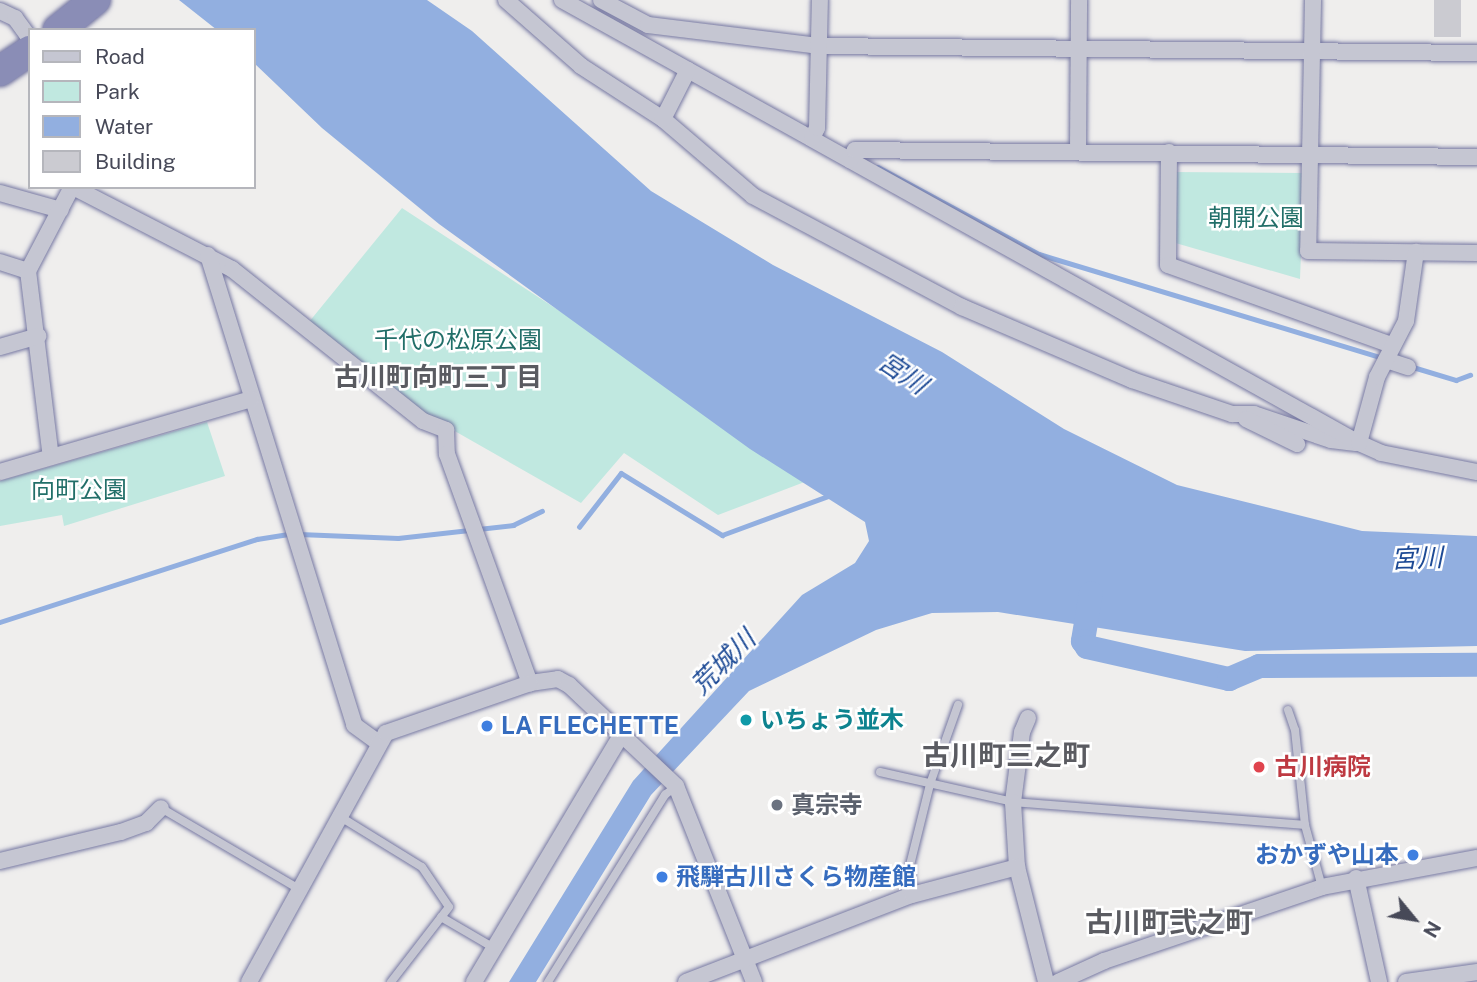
<!DOCTYPE html>
<html>
<head>
<meta charset="utf-8">
<style>
  body { margin:0 }
  #map { position:relative; width:1477px; height:982px; overflow:hidden; background:#efeeed; font-family:"Public Sans","Noto Sans JP",sans-serif }
  div>[style] { position:absolute }
  [style*='--x'] { left:calc(var(--x)*1px); top:calc(var(--y)*1px); width:calc(var(--w)*1px); rotate:calc(var(--a)*1deg) }
  .green>* { inset:0; background:#c0e8e0 }
  .water>* { inset:0; background:#92afe0 }
  .stream>* { height:4.5px; margin:-2.25px; padding:0 2.25px; transform-origin:2.25px; border-radius:2.25px; background:#92afe0 }
  .river>* { height:24px; margin:-12px; padding:0 12px; transform-origin:12px; border-radius:12px; background:#92afe0 }
  .building>* { inset:0; background:#cbcbd1; transform-origin:0 0 }
  .roads { filter:drop-shadow(0 0 2px #7678a2) drop-shadow(0 0 2px #7678a2) }
  .lane>* { height:8px; margin:-4px; padding:0 4px; transform-origin:4px; border-radius:4px; background:#c5c6d2 }
  .street>* { height:16px; margin:-8px; padding:0 8px; transform-origin:8px; border-radius:8px; background:#c5c6d2 }
  .highway>* { height:30px; margin:-15px; padding:0 15px; transform-origin:15px; border-radius:15px; background:#8a8db6 }
  .dots>* { width:19px; height:19px; translate:-50% -50%; box-sizing:border-box; border:4px solid #fff; border-radius:50% }
  span { translate:-50% -50%; white-space:nowrap; text-align:center; line-height:1.15; -webkit-text-stroke:5px #fff; paint-order:stroke }
  .park-label { font-size:24px; color:#226f69 }
  .culture-label { font-size:24px; color:#0d838f; font-weight:700 }
  .left { translate:0 -50%; text-align:left }
  .shop-label { font-size:24px; color:#366cbe; font-weight:700 }
  .right { translate:-100% -50%; text-align:right }
  .health-label { font-size:24px; color:#be3a42; font-weight:700 }
  .worship-label { font-size:24px; color:#5b616d; font-weight:700 }
  .water-label { font-size:26px; color:#1d4a95; font-style:italic }
  .neighbourhood-label { font-size:26px; color:#5a5b61; font-weight:700 }
  .quarter-label { font-size:28px; color:#5a5b61; font-weight:700 }
  .legend { position:absolute; left:28px; top:28px; width:228px; height:161px; box-sizing:border-box; background:#fff; border:2px solid #b5b6bc; margin:0; padding:9px 12px; list-style:none; font-size:21px; color:#474958 }
  .legend li { display:flex; align-items:center; gap:14px; height:35px }
  .legend b { width:35px; border:2px solid #b5b6bc }
  .north { position:absolute; left:1379px; top:884px; width:70px; height:70px; -webkit-text-stroke:5px #fff; paint-order:stroke; rotate:120deg; font-size:19px; font-weight:700; line-height:28px; text-align:center; color:#474958 }
  .north::after { content:''; display:block; margin:auto; width:24px; height:32px; background:#474958; clip-path:polygon(50% 0,100% 100%,50% 72%,0 100%) }
</style>
</head>
<body>
<div id="map">
  <div class="green">
    <div style="clip-path:polygon(1173px 172px,1304px 173px,1300px 279px,1172px 242px)"></div>
    <div style="clip-path:polygon(402px 208px,815px 478px,718px 515px,624px 453px,581px 503px,409px 405px,309px 322px)"></div>
    <div style="clip-path:polygon(207px 422px,225px 476px,64px 526px,62px 515px,0 526px,0 481px)"></div>
  </div>
  <div class="water">
    <div style="clip-path:polygon(179px 0,427px 0,472px 31px,651px 191px,773px 265px,942px 352px,1064px 429px,1177px 485px,1362px 531px,1477px 536px,1477px 646px,1245px 651px,998px 612px,932px 613px,876px 630px,749px 691px,651px 795px,536px 982px,509px 982px,633px 781px,802px 595px,855px 563px,869px 541px,865px 522px,750px 449px,439px 224px,322px 128px,254px 63px,254px 30px,217px 30px)"></div>
  </div>
  <div class="stream">
    <div style="--x:878;--y:167;--w:183;--a:28.4"></div>
    <div style="--x:1039;--y:254;--w:356;--a:16.8"></div>
    <div style="--x:1413;--y:367;--w:45;--a:16.8"></div>
    <div style="--x:1456;--y:380;--w:15;--a:-20"></div>
    <div style="--x:579;--y:527;--w:68;--a:-52.1"></div>
    <div style="--x:621;--y:473;--w:119;--a:31.5"></div>
    <div style="--x:722;--y:535;--w:113;--a:-20.2"></div>
    <div style="--x:299;--y:534;--w:99;--a:2.3"></div>
    <div style="--x:398;--y:538;--w:116;--a:-6.4"></div>
    <div style="--x:513;--y:525;--w:32;--a:-26"></div>
    <div style="--x:0;--y:622;--w:270;--a:-17.9"></div>
    <div style="--x:257;--y:539;--w:33;--a:-9"></div>
  </div>
  <div class="river">
    <div style="--x:1091;--y:593;--w:49;--a:99.5"></div>
    <div style="--x:1083;--y:641;--w:7;--a:56"></div>
    <div style="--x:1087;--y:647;--w:146;--a:12.7"></div>
    <div style="--x:1229;--y:679;--w:33;--a:-23"></div>
    <div style="--x:1259;--y:666;--w:218;--a:-0.3"></div>
  </div>
  <div class="building">
    <div style="left:1434px;top:0;width:27px;height:37px"></div>
  </div>
  <div class="roads">
    <div class="lane">
      <div style="--x:1288;--y:710;--w:21;--a:71"></div>
      <div style="--x:1295;--y:730;--w:96;--a:84"></div>
      <div style="--x:1305;--y:825;--w:64;--a:74.7"></div>
      <div style="--x:880;--y:772;--w:136;--a:12.7"></div>
      <div style="--x:1013;--y:802;--w:293;--a:4.5"></div>
      <div style="--x:161;--y:808;--w:160;--a:30.4"></div>
      <div style="--x:339;--y:816;--w:97;--a:31.6"></div>
      <div style="--x:422;--y:867;--w:48;--a:56"></div>
      <div style="--x:449;--y:907;--w:95;--a:127.7"></div>
      <div style="--x:912;--y:895;--w:30;--a:-94"></div>
      <div style="--x:910;--y:865;--w:83;--a:-76.1"></div>
      <div style="--x:930;--y:784;--w:84;--a:-70.5"></div>
      <div style="--x:441;--y:917;--w:61;--a:30.3"></div>
      <div style="--x:548;--y:982;--w:221;--a:-58"></div>
      <div style="--x:665;--y:795;--w:14;--a:-39"></div>
    </div>
    <div class="street">
      <div style="--x:506;--y:0;--w:100;--a:41.3"></div>
      <div style="--x:581;--y:66;--w:98;--a:32.9"></div>
      <div style="--x:663;--y:119;--w:118;--a:40.5"></div>
      <div style="--x:753;--y:196;--w:237;--a:28"></div>
      <div style="--x:962;--y:307;--w:185;--a:23.2"></div>
      <div style="--x:1132;--y:380;--w:106;--a:18.8"></div>
      <div style="--x:1232;--y:414;--w:22;--a:0"></div>
      <div style="--x:1254;--y:414;--w:81;--a:18.7"></div>
      <div style="--x:1331;--y:440;--w:25;--a:7"></div>
      <div style="--x:562;--y:0;--w:912;--a:29.07"></div>
      <div style="--x:1359;--y:443;--w:24;--a:24"></div>
      <div style="--x:1381;--y:453;--w:98;--a:11.2"></div>
      <div style="--x:601;--y:0;--w:53;--a:28"></div>
      <div style="--x:648;--y:25;--w:173;--a:7"></div>
      <div style="--x:820;--y:46;--w:657;--a:0.61"></div>
      <div style="--x:1313;--y:0;--w:251;--a:91.1"></div>
      <div style="--x:1308;--y:251;--w:169;--a:0.7"></div>
      <div style="--x:0;--y:11;--w:17;--a:25"></div>
      <div style="--x:15;--y:18;--w:26;--a:54"></div>
      <div style="--x:663;--y:119;--w:55;--a:-63"></div>
      <div style="--x:812;--y:138;--w:11;--a:-63"></div>
      <div style="--x:817;--y:128;--w:128;--a:-88.7"></div>
      <div style="--x:1078;--y:152;--w:152;--a:-89.6"></div>
      <div style="--x:1169;--y:152;--w:113;--a:90.5"></div>
      <div style="--x:1168;--y:265;--w:238;--a:19.7"></div>
      <div style="--x:850;--y:160;--w:11;--a:-63"></div>
      <div style="--x:855;--y:150;--w:622;--a:0.64"></div>
      <div style="--x:73;--y:187;--w:179;--a:27.3"></div>
      <div style="--x:232;--y:269;--w:244;--a:38.5"></div>
      <div style="--x:423;--y:421;--w:25;--a:21"></div>
      <div style="--x:446;--y:430;--w:24;--a:88"></div>
      <div style="--x:447;--y:454;--w:244;--a:70.1"></div>
      <div style="--x:530;--y:683;--w:28;--a:-8"></div>
      <div style="--x:558;--y:679;--w:13;--a:29"></div>
      <div style="--x:569;--y:685;--w:147;--a:43.3"></div>
      <div style="--x:676;--y:786;--w:211;--a:68.3"></div>
      <div style="--x:0;--y:193;--w:63;--a:15.6"></div>
      <div style="--x:208;--y:255;--w:492;--a:72.7"></div>
      <div style="--x:354;--y:725;--w:31;--a:36"></div>
      <div style="--x:0;--y:262;--w:29;--a:18"></div>
      <div style="--x:28;--y:271;--w:187;--a:83"></div>
      <div style="--x:28;--y:271;--w:95;--a:-62.4"></div>
      <div style="--x:0;--y:347;--w:40;--a:-16"></div>
      <div style="--x:1386;--y:360;--w:23;--a:18"></div>
      <div style="--x:1246;--y:419;--w:57;--a:26.1"></div>
      <div style="--x:1359;--y:443;--w:68;--a:-74.7"></div>
      <div style="--x:1377;--y:377;--w:63;--a:-62.6"></div>
      <div style="--x:1406;--y:321;--w:70;--a:-81.8"></div>
      <div style="--x:0;--y:472;--w:261;--a:-16.2"></div>
      <div style="--x:1028;--y:718;--w:15;--a:113"></div>
      <div style="--x:1022;--y:732;--w:71;--a:97.3"></div>
      <div style="--x:1013;--y:802;--w:65;--a:86.5"></div>
      <div style="--x:1017;--y:867;--w:119;--a:75.8"></div>
      <div style="--x:0;--y:861;--w:124;--a:-13.5"></div>
      <div style="--x:121;--y:832;--w:27;--a:-20"></div>
      <div style="--x:146;--y:823;--w:21;--a:-45"></div>
      <div style="--x:1356;--y:878;--w:107;--a:77.5"></div>
      <div style="--x:249;--y:982;--w:284;--a:-61.2"></div>
      <div style="--x:386;--y:733;--w:152;--a:-19.1"></div>
      <div style="--x:474;--y:982;--w:287;--a:-59.2"></div>
      <div style="--x:686;--y:982;--w:242;--a:-21.1"></div>
      <div style="--x:912;--y:895;--w:109;--a:-14.9"></div>
      <div style="--x:1058;--y:982;--w:51;--a:-24.5"></div>
      <div style="--x:1104;--y:961;--w:230;--a:-18.7"></div>
      <div style="--x:1322;--y:887;--w:158;--a:-10.6"></div>
      <div style="--x:1406;--y:982;--w:72;--a:-8"></div>
    </div>
    <div class="highway">
      <div style="--x:58;--y:30;--w:48;--a:-39"></div>
      <div style="--x:0;--y:71;--w:36;--a:-34"></div>
    </div>
  </div>
  <div class="dots">
    <div style="left:746px;top:720px;background:#0f9aa8"></div>
    <div style="left:487px;top:726px;background:#3f7fe0"></div>
    <div style="left:1259px;top:767px;background:#e0444e"></div>
    <div style="left:777px;top:805px;background:#6b7280"></div>
    <div style="left:1413px;top:855px;background:#3f7fe0"></div>
    <div style="left:662px;top:877px;background:#3f7fe0"></div>
  </div>
  <div class="park-label">
    <span style="left:1256px;top:218px">朝開公園</span>
    <span style="left:458px;top:340px">千代の松原公園</span>
    <span style="left:79px;top:490px">向町公園</span>
  </div>
  <div class="culture-label">
    <span class="left" style="left:760px;top:720px">いちょう並木</span>
  </div>
  <div class="shop-label">
    <span class="left" style="left:501px;top:726px">LA FLECHETTE</span>
    <span class="right" style="left:1399px;top:855px">おかずや山本</span>
    <span class="left" style="left:676px;top:877px">飛騨古川さくら物産館</span>
  </div>
  <div class="health-label">
    <span class="left" style="left:1275px;top:767px">古川病院</span>
  </div>
  <div class="worship-label">
    <span class="left" style="left:791px;top:805px">真宗寺</span>
  </div>
  <div class="water-label">
    <span style="left:903px;top:373px;rotate:34deg">宮川</span>
    <span style="left:1417px;top:558px;rotate:-2deg">宮川</span>
    <span style="left:723px;top:662px;rotate:-45deg">荒城川</span>
  </div>
  <div class="neighbourhood-label">
    <span style="left:438px;top:377px">古川町向町三丁目</span>
  </div>
  <div class="quarter-label">
    <span style="left:1006px;top:755px">古川町三之町</span>
    <span style="left:1169px;top:922px">古川町弐之町</span>
  </div>
  <ul class="legend">
  <li><b style="height:9px;background:#c5c6d2"></b>Road</li>
  <li><b style="height:19px;background:#c0e8e0"></b>Park</li>
  <li><b style="height:19px;background:#92afe0"></b>Water</li>
  <li><b style="height:19px;background:#cbcbd1"></b>Building</li>
  </ul>
  <div class="north">N</div>
</div>
</body>
</html>
